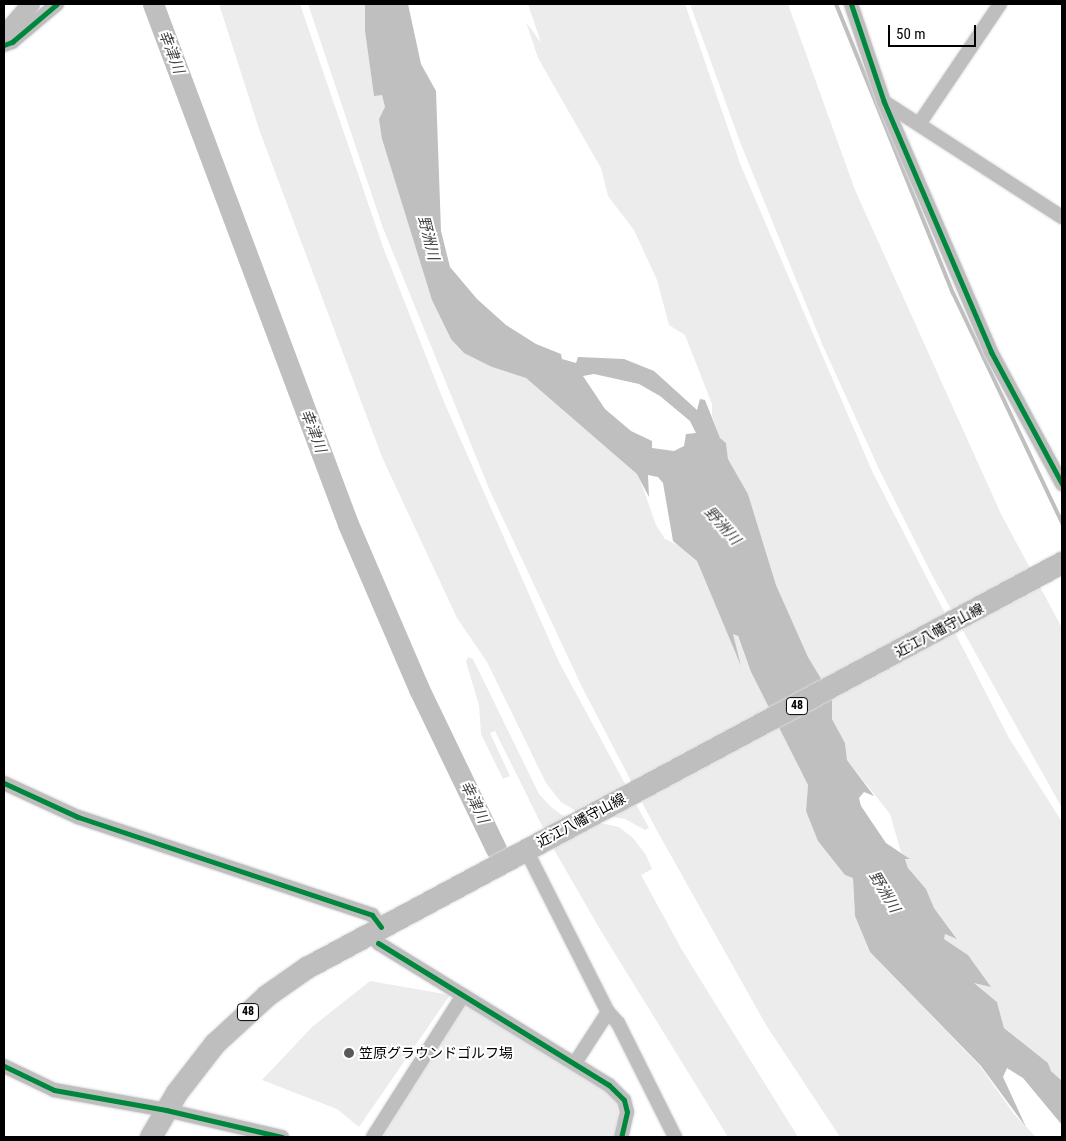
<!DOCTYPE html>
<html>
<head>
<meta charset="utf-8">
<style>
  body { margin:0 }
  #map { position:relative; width:1066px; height:1141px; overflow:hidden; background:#fff; font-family:"Roboto Condensed","Noto Sans JP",sans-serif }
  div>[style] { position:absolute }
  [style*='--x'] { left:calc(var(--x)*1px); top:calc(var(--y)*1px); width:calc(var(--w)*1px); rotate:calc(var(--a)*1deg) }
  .green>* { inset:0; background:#ececec }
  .water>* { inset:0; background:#bfbfbf }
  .stream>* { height:4px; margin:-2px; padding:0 2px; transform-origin:2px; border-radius:2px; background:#bfbfbf }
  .river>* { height:21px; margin:-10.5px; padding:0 10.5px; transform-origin:10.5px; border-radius:10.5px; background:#bfbfbf }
  .roads { filter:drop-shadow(0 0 1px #dbdbdb) drop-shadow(0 0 1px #dbdbdb) }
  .minor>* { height:14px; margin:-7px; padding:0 7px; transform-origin:7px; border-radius:7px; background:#bebebe }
  .tertiary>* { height:18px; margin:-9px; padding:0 9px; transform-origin:9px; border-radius:9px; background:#bebebe }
  .primary>* { height:22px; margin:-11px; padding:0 11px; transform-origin:11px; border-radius:11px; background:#bebebe }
  .cycleway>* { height:5px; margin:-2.5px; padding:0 2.5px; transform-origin:2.5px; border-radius:2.5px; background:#00873e }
  .dots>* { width:14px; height:14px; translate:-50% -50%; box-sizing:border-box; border:2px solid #fff; border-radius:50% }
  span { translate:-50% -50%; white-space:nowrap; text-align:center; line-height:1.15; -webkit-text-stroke:4px #fff; paint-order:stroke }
  .shield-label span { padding:1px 4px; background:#fff; border:1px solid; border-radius:4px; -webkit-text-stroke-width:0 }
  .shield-label { font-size:12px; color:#000; font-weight:700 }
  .street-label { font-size:14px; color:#000 }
  .poi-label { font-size:14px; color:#000 }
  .left { translate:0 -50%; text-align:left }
  .water-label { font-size:15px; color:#444; font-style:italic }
  .frame { position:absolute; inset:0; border:5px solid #000; pointer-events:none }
  .scale { position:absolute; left:888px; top:25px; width:88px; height:22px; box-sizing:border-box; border:2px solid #000; border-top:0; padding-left:6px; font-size:15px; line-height:18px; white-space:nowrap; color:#000; -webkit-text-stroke:4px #fff; paint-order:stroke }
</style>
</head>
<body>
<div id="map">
  <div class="green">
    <div style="clip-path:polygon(219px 4px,300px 4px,383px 247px,444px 402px,559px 662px,649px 828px,645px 830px,625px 819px,576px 811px,561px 802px,546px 783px,487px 662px,457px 618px,382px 457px,260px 132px)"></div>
    <div style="clip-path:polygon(308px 4px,365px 4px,365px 31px,374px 95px,382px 94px,385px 107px,382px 139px,412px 233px,492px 367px,526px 378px,638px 474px,656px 525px,665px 539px,686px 549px,697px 561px,739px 661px,732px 634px,737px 635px,751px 672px,808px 785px,806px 811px,853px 878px,855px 916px,870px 952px,980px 1066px,1014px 1114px,1036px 1137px,840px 1137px,766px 1025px,656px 829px,582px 687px,490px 491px,383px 228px)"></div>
    <div style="clip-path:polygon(528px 4px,685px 4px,741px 166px,872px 471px,1009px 738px,1062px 822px,1062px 1081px,1051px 1071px,1048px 1063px,1004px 1028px,997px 1002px,974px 983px,990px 986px,968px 955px,944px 939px,945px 933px,957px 938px,934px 908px,926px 889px,908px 868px,905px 858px,909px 859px,901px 852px,890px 814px,847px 760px,845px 743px,832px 719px,832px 697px,808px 657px,776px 585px,748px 494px,728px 459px,726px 443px,720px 438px,712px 416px,712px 404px,685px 335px,669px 325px,657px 280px,634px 230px,608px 196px,601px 168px,538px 58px,526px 22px,541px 43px)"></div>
    <div style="clip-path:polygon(690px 4px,788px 4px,855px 190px,1001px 514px,1062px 628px,1062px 808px,933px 577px,879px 469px,823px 346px,740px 142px)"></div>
    <div style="clip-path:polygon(468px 657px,473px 659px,539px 794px,551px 807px,562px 815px,619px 827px,633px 838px,646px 855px,652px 869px,641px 875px,682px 950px,798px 1137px,728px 1137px,601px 931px,553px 848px,495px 731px,490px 733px,510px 776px,503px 779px,481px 734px,479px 705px,466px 662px)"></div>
    <div style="clip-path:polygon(370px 981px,450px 995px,359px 1127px,337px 1109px,262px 1080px,312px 1027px)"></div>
    <div style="clip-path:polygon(467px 1003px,609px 1090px,617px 1103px,619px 1121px,614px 1137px,378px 1137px,460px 1004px)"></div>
  </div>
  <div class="water">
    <div style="clip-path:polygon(evenodd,365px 4px,408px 4px,421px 64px,436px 91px,441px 231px,450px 267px,477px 299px,506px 325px,536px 344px,561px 354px,562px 359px,576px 363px,578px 357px,624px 359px,654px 371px,697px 410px,700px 399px,705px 400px,720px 438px,726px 443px,728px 459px,748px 494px,776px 585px,808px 657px,832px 697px,832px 719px,845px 743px,847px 760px,874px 796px,864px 792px,859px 798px,861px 806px,886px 843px,910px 859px,905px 859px,908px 868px,926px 889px,934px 908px,957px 939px,945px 934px,944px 939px,968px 955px,991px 987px,974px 983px,997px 1002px,1004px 1028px,1048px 1063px,1051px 1071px,1062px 1081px,1062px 1125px,1023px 1078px,1007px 1068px,1003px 1077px,1026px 1127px,981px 1066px,870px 952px,855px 916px,853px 878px,845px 875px,818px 841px,806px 811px,808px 785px,751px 672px,738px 636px,733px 634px,741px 666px,697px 561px,673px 541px,663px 483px,658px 477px,648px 475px,649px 497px,637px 474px,526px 378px,492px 367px,464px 353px,451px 339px,432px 300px,382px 139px,379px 119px,385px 107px,382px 95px,374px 96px,365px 31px,365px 4px,594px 374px,639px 384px,660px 396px,690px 421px,696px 433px,686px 434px,684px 446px,674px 451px,652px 448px,652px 441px,631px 431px,605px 409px,583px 376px,594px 374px)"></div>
  </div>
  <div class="stream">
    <div style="--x:836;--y:4;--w:312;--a:68"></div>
    <div style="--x:953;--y:293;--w:255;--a:64.6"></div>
  </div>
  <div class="river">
    <div style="--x:153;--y:4;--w:555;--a:69.44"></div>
    <div style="--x:348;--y:524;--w:180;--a:66.7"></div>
    <div style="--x:419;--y:689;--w:178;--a:64.3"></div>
  </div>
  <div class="roads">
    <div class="minor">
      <div style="--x:851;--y:4;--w:103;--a:71.4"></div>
      <div style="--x:884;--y:102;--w:272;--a:66.8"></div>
      <div style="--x:991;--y:352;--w:150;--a:61.7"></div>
      <div style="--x:4;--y:45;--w:9;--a:-21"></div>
      <div style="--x:12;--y:42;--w:59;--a:-40.2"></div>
      <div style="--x:884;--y:102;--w:212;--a:32.9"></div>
      <div style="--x:919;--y:124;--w:145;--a:-56"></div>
      <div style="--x:4;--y:783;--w:81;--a:24.7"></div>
      <div style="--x:78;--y:817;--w:310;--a:18.4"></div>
      <div style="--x:372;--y:915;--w:15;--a:53"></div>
      <div style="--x:526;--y:850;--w:182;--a:63.2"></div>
      <div style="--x:608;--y:1012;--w:15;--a:48"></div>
      <div style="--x:618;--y:1023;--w:127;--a:63.4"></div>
      <div style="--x:378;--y:943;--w:271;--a:31.6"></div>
      <div style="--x:609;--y:1085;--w:21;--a:45"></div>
      <div style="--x:624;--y:1100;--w:12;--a:76"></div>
      <div style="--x:627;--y:1112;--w:26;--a:103"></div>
      <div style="--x:575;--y:1063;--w:61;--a:-57.1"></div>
      <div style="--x:4;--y:1066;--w:55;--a:25.6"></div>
      <div style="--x:54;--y:1090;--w:114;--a:10.1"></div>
      <div style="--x:166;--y:1110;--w:119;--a:13.1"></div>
      <div style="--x:373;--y:1137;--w:168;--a:-57.6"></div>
    </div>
    <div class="tertiary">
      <div style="--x:4;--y:35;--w:41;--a:-48.9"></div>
    </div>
    <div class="primary">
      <div style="--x:151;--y:1137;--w:51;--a:-59.4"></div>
      <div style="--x:177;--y:1093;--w:62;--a:-52.2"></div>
      <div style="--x:215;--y:1044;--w:71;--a:-42.7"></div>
      <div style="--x:267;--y:996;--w:49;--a:-35"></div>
      <div style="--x:307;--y:968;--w:857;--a:-28.21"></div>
    </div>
  </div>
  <div class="cycleway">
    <div style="--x:851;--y:4;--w:103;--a:71.4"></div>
    <div style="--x:884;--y:102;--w:272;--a:66.8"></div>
    <div style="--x:991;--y:352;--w:150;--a:61.7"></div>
    <div style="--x:4;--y:45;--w:9;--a:-21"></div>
    <div style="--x:12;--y:42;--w:59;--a:-40.2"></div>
    <div style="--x:4;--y:783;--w:81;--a:24.7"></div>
    <div style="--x:78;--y:817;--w:310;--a:18.4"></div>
    <div style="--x:372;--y:915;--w:15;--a:53"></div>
    <div style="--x:378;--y:943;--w:271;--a:31.6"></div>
    <div style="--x:609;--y:1085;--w:21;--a:45"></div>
    <div style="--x:624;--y:1100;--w:12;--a:76"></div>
    <div style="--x:627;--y:1112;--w:26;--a:103"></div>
    <div style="--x:4;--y:1066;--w:55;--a:25.6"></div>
    <div style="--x:54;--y:1090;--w:114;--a:10.1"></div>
    <div style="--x:166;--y:1110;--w:119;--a:13.1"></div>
  </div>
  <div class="dots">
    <div style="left:349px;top:1053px;background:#595959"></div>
  </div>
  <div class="shield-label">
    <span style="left:797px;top:706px">48</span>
    <span style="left:248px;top:1012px">48</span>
  </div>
  <div class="street-label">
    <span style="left:939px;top:630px;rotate:-28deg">近江八幡守山線</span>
    <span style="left:581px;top:820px;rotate:-28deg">近江八幡守山線</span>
  </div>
  <div class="poi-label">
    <span class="left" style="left:359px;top:1053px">笠原グラウンドゴルフ場</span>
  </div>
  <div class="water-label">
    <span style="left:171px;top:52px;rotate:69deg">幸津川</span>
    <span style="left:428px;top:238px;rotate:76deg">野洲川</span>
    <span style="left:313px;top:431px;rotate:69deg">幸津川</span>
    <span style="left:722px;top:526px;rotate:48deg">野洲川</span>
    <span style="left:474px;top:802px;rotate:64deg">幸津川</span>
    <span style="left:884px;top:892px;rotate:59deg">野洲川</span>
  </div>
  <div class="frame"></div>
  <div class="scale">50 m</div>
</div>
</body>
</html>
